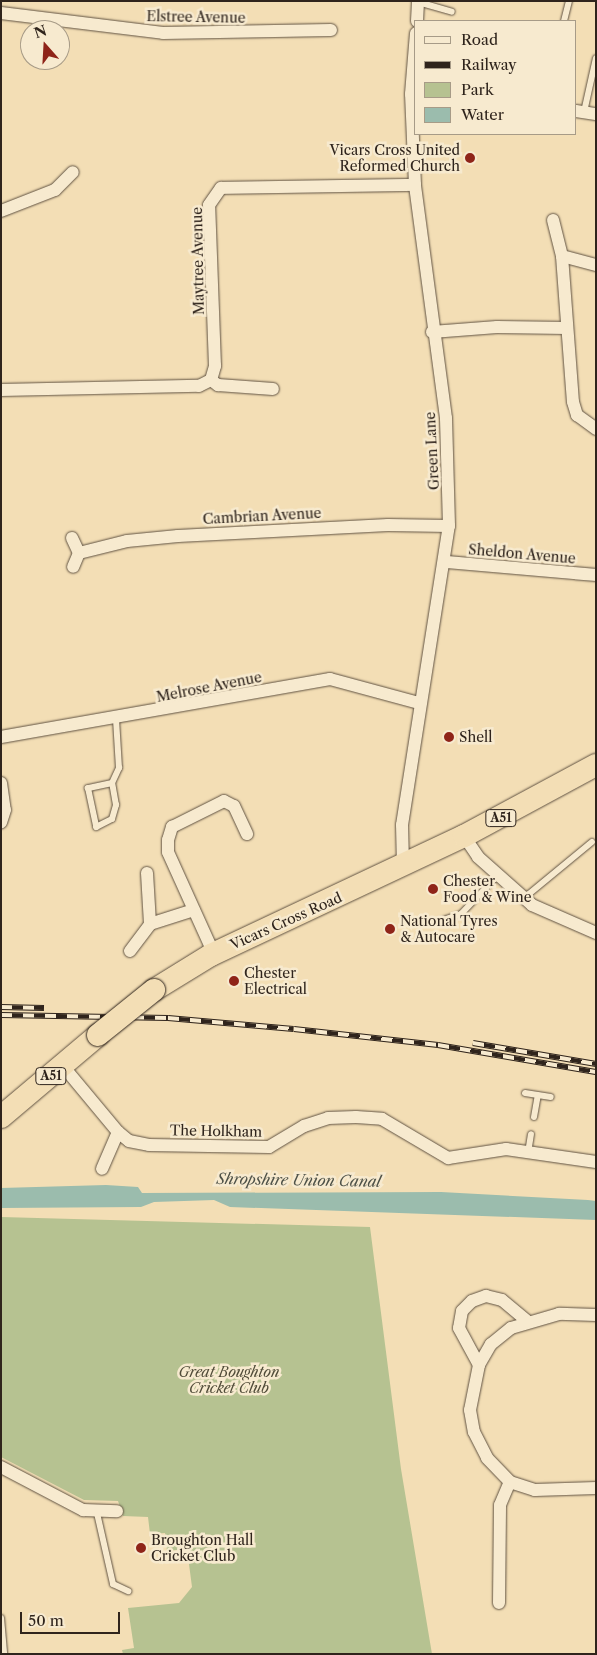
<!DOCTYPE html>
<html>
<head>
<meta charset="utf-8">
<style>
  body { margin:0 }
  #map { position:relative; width:597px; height:1655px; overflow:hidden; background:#f3deb5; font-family:"Libre Caslon Text",serif }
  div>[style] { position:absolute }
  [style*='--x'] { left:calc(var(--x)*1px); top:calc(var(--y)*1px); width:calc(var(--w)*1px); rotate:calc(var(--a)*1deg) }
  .green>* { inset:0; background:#b6c291 }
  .water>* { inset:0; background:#9bbcad }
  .roads { filter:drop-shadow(0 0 1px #605242) drop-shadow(0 0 1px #605242) }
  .lane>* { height:6px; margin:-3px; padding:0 3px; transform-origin:3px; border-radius:3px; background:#f7eacf }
  .street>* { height:12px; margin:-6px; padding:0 6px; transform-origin:6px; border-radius:6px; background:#f7eacf }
  .highway>* { height:22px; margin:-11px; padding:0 11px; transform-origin:11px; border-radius:11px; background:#f3deb5 }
  .rail>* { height:5.5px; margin-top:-2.75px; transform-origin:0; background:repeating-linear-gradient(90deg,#f7eacf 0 11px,#2f241c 0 22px); box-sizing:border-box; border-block:1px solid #2f241c }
  .bridges { filter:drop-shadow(0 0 1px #2f241c) drop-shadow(0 0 1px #2f241c) }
  .highway-bridge>* { height:22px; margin:-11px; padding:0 11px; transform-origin:11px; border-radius:11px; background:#f3deb5 }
  .dots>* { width:14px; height:14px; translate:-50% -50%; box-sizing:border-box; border:2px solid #f7eacf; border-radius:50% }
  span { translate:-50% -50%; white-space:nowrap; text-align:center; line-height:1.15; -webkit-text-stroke:5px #f7eacf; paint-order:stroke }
  .shield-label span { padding:1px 4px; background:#f7eacf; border:1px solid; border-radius:4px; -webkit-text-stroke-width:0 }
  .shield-label { font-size:12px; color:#2f241c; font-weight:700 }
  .street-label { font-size:14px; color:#2f241c }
  .poi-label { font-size:14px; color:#2f241c }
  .right { translate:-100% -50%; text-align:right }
  .left { translate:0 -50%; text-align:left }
  .park-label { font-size:14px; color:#514c39; font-style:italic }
  .water-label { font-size:15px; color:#4f5248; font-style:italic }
  .frame { position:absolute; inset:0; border:2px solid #2f241c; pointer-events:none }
  .legend { position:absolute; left:414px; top:20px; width:162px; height:115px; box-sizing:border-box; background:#f7eacf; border:1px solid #a79b87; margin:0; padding:6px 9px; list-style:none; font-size:15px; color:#2f241c }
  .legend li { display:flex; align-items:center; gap:10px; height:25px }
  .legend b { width:25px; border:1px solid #a79b87 }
  .north { position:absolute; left:20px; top:20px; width:50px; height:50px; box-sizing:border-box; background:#f7eacf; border:1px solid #a79b87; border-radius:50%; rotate:341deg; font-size:14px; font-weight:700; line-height:20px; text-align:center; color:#2f241c }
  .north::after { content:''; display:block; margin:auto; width:18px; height:22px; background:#8f2418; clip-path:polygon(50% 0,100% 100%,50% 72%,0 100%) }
  .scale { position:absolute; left:20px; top:1612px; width:100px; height:22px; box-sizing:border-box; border:2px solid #2f241c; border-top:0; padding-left:6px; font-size:15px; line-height:18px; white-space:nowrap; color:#2f241c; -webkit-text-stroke:4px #f7eacf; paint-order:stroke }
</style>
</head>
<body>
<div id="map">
  <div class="green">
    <div style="clip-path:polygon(1px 1217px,370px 1227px,401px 1469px,432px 1654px,123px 1654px,122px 1650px,134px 1648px,128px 1608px,179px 1603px,192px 1587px,187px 1549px,167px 1551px,165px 1533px,150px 1534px,148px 1517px,123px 1516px,118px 1501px,84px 1500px,1px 1457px)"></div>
  </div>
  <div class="water">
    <div style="clip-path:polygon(106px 1185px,138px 1187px,142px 1193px,441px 1192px,588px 1200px,596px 1201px,596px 1220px,230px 1207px,214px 1200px,154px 1202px,141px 1207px,1px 1208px,1px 1188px)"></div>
  </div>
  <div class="roads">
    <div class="lane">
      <div style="--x:418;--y:2;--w:35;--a:16"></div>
      <div style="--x:564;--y:21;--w:21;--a:-76"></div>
      <div style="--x:584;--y:112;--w:55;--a:-77.5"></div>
      <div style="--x:112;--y:783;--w:25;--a:168"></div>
      <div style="--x:88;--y:788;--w:40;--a:78"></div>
      <div style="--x:96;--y:827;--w:18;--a:-27"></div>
      <div style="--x:112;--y:819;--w:15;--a:-74"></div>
      <div style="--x:116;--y:805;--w:22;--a:-100"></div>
      <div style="--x:112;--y:783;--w:17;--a:-65"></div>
      <div style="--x:119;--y:768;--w:49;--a:-93.5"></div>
      <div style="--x:524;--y:898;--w:88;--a:-39.5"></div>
      <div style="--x:440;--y:921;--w:22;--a:-18"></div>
      <div style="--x:461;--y:914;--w:52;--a:-46.5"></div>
      <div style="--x:525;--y:1093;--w:26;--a:9"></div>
      <div style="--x:534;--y:1117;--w:22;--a:-80"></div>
      <div style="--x:528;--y:1153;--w:19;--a:-81"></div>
      <div style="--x:97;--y:1513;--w:73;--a:77.3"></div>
      <div style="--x:113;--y:1584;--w:17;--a:25"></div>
      <div style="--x:1;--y:1618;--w:36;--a:85"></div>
    </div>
    <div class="street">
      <div style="--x:1;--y:13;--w:163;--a:7"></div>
      <div style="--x:163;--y:33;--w:168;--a:-1"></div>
      <div style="--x:417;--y:21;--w:20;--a:-87"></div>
      <div style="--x:576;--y:111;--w:20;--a:9"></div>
      <div style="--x:1;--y:211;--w:58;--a:-21.3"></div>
      <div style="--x:55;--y:190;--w:25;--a:-45"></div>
      <div style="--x:553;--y:220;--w:37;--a:76"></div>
      <div style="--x:562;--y:256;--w:146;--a:85.7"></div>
      <div style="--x:573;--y:402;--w:14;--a:73"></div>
      <div style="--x:577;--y:415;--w:24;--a:36"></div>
      <div style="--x:562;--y:256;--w:35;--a:15"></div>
      <div style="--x:432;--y:332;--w:65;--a:-4.4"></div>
      <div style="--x:497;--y:327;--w:70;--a:0.8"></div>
      <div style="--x:211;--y:380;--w:9;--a:36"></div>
      <div style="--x:218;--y:385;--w:55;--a:4.2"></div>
      <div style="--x:1;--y:390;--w:198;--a:-1.2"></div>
      <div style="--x:199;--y:386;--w:13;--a:-27"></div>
      <div style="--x:211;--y:380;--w:15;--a:-74"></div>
      <div style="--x:215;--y:366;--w:161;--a:-92.1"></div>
      <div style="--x:209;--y:205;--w:21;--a:-55"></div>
      <div style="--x:221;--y:188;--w:194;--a:-0.9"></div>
      <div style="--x:72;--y:538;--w:17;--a:65"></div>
      <div style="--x:79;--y:553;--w:15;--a:113"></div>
      <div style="--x:79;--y:553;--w:49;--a:-14"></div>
      <div style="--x:127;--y:541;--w:51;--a:-5.6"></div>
      <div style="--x:178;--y:536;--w:210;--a:-3"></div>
      <div style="--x:388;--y:525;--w:61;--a:0.9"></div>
      <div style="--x:447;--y:562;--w:150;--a:5"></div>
      <div style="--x:1;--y:737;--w:334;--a:-10"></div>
      <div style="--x:330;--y:679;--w:92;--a:15.1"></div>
      <div style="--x:1;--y:783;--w:27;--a:82"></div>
      <div style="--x:5;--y:810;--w:13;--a:108"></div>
      <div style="--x:464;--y:836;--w:25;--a:56"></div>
      <div style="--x:478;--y:857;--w:72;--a:41.6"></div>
      <div style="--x:532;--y:905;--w:70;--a:23.6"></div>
      <div style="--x:403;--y:865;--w:40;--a:-91.4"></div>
      <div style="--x:402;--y:825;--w:303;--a:-81.1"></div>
      <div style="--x:449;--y:526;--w:108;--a:-91.6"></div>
      <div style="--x:446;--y:418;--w:235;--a:-97.6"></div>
      <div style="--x:415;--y:185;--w:91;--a:-92.5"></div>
      <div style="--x:411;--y:94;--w:61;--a:-85.3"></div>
      <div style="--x:147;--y:873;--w:51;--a:86.6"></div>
      <div style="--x:130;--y:951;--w:34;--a:-53"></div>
      <div style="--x:150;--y:924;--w:46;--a:-17.7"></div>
      <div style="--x:214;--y:954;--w:112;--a:-114.3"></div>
      <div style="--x:168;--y:852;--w:12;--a:-90"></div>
      <div style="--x:168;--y:840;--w:14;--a:-73"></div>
      <div style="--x:172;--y:827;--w:58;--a:-26.6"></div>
      <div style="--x:224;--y:801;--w:11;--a:27"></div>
      <div style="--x:234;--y:806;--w:31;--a:65"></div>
      <div style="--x:63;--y:1066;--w:86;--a:50.2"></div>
      <div style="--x:118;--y:1132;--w:40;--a:113.4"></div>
      <div style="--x:118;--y:1132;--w:14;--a:39"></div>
      <div style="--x:129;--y:1141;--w:20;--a:11"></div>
      <div style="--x:149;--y:1145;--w:120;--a:1"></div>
      <div style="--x:269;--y:1147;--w:41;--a:-31"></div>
      <div style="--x:304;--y:1126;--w:25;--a:-18"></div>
      <div style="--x:328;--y:1118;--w:28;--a:-2"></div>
      <div style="--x:356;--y:1117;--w:26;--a:4"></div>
      <div style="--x:382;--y:1119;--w:77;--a:30.6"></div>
      <div style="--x:448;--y:1158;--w:59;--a:-8.8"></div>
      <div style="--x:506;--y:1149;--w:91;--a:8.2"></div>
      <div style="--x:596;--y:1315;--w:37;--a:-178"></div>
      <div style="--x:559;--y:1314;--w:50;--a:163.7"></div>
      <div style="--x:511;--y:1328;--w:26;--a:141"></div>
      <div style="--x:491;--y:1344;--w:24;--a:120"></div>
      <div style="--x:479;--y:1365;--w:46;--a:101.3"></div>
      <div style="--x:470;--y:1410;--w:22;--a:80"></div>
      <div style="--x:474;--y:1432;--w:29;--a:63"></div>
      <div style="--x:487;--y:1458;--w:33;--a:46"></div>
      <div style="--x:510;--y:1482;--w:26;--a:18"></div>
      <div style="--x:535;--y:1490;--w:61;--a:-1.9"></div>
      <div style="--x:479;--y:1365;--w:42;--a:-118.4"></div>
      <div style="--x:459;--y:1328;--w:17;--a:-80"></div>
      <div style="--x:462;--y:1311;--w:14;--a:-45"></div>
      <div style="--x:472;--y:1301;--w:15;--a:-20"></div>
      <div style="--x:486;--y:1296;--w:16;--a:14"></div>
      <div style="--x:502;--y:1300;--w:33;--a:40"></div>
      <div style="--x:1;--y:1467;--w:93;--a:27.7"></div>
      <div style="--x:83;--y:1510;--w:34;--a:2"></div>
      <div style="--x:499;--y:1603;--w:98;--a:-89.4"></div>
      <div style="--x:500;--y:1505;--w:25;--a:-67"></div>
    </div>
    <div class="highway">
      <div style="--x:154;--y:990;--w:67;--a:-31.6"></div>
      <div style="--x:211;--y:955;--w:280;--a:-25.2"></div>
      <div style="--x:464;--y:836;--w:150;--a:-28.3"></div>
      <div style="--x:1;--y:1117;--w:127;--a:-40.2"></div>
    </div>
  </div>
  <div class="rail">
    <div style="--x:1;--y:1007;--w:43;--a:1.3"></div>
    <div style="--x:1;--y:1015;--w:167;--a:1"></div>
    <div style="--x:168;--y:1018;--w:126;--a:5"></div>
    <div style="--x:294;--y:1029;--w:145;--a:6.3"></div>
    <div style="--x:438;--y:1045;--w:160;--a:9.7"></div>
    <div style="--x:473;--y:1043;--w:125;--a:9.7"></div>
  </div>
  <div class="bridges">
    <div class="highway-bridge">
      <div style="--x:98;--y:1035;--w:72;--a:-38.8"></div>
    </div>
  </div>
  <div class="dots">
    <div style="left:470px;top:158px;background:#8f2418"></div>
    <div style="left:449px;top:737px;background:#8f2418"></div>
    <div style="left:433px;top:889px;background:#8f2418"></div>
    <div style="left:390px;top:929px;background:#8f2418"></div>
    <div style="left:234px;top:981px;background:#8f2418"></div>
    <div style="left:141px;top:1548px;background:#8f2418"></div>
  </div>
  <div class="shield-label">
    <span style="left:501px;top:818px">A51</span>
    <span style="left:51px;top:1076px">A51</span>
  </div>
  <div class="street-label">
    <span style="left:196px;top:17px;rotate:1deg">Elstree Avenue</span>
    <span style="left:198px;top:261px;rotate:-91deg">Maytree Avenue</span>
    <span style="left:432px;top:451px;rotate:-93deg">Green Lane</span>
    <span style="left:262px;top:516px;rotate:-3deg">Cambrian Avenue</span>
    <span style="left:522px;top:554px;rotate:5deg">Sheldon Avenue</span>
    <span style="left:209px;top:687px;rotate:-11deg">Melrose Avenue</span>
    <span style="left:286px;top:921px;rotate:-24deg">Vicars Cross Road</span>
    <span style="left:216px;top:1131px;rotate:1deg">The Holkham</span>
  </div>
  <div class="poi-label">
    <span class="right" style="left:460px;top:158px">Vicars Cross United<br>Reformed Church</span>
    <span class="left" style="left:459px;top:737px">Shell</span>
    <span class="left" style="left:443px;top:889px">Chester<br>Food &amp; Wine</span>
    <span class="left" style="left:400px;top:929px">National Tyres<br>&amp; Autocare</span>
    <span class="left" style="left:244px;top:981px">Chester<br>Electrical</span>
    <span class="left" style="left:151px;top:1548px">Broughton Hall<br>Cricket Club</span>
  </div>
  <div class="park-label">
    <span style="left:229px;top:1380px">Great Boughton<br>Cricket Club</span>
  </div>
  <div class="water-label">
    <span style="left:299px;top:1180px;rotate:1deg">Shropshire Union Canal</span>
  </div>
  <div class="frame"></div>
  <ul class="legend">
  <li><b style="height:6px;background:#f7eacf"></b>Road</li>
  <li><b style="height:6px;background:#2f241c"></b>Railway</li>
  <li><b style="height:14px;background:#b6c291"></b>Park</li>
  <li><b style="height:14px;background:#9bbcad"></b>Water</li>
  </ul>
  <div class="north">N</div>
  <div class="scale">50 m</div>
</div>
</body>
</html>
